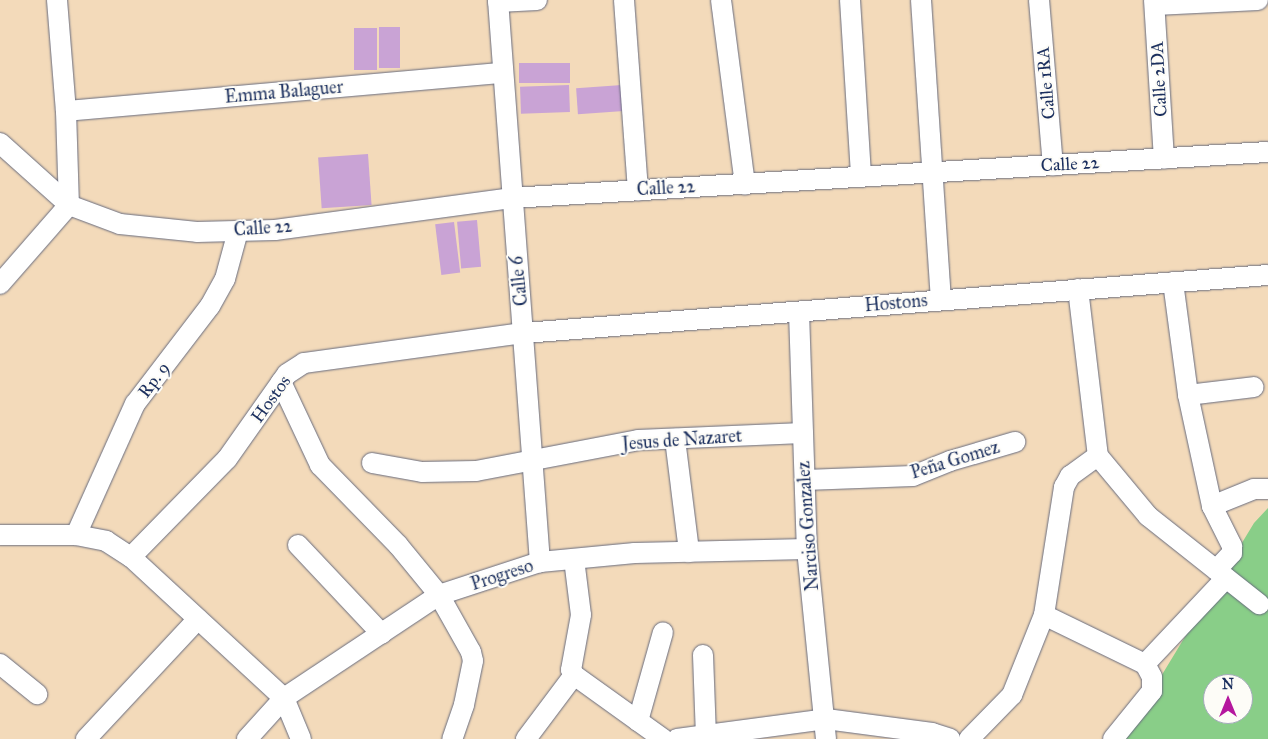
<!DOCTYPE html>
<html>
<head>
<meta charset="utf-8">
<style>
  body { margin:0 }
  #map { position:relative; width:1268px; height:739px; overflow:hidden; background:#f3daba; font-family:"IM FELL Great Primer",serif }
  div>[style] { position:absolute }
  [style*='--x'] { left:calc(var(--x)*1px); top:calc(var(--y)*1px); width:calc(var(--w)*1px); rotate:calc(var(--a)*1deg) }
  .green>* { inset:0; background:#89ce88 }
  .building>* { inset:0; background:#c9a3d5; transform-origin:0 0 }
  .roads { filter:drop-shadow(0 0 1px #676b7e) drop-shadow(0 0 1px #676b7e) }
  .street>* { height:20px; margin:-10px; padding:0 10px; transform-origin:10px; border-radius:10px; background:#fff }
  span { translate:-50% -50%; white-space:nowrap; text-align:center; line-height:1.15; -webkit-text-stroke:4px #fdfcf7; paint-order:stroke }
  .street-label { font-size:18px; color:#1b2f5e }
  .north { position:absolute; left:1203px; top:674px; width:50px; height:50px; box-sizing:border-box; background:#fdfcf7; border:1px solid #a3aaba; border-radius:50%; rotate:0deg; font-size:14px; font-weight:700; line-height:20px; text-align:center; color:#1b2f5e }
  .north::after { content:''; display:block; margin:auto; width:18px; height:22px; background:#b5179e; clip-path:polygon(50% 0,100% 100%,50% 72%,0 100%) }
</style>
</head>
<body>
<div id="map">
  <div class="green">
    <div style="clip-path:polygon(evenodd,1268px 508px,1268px 739px,1123px 739px,1254px 523px,1268px 508px,1213px 684px,1243px 684px,1243px 714px,1213px 714px,1213px 684px)"></div>
  </div>
  <div class="building">
    <div style="left:379px;top:27px;width:21px;height:41px"></div>
    <div style="left:354px;top:28px;width:23px;height:42px"></div>
    <div style="left:570px;top:63px;width:20px;height:51px;rotate:90deg"></div>
    <div style="left:569px;top:85px;width:27px;height:49px;rotate:88deg"></div>
    <div style="left:622px;top:85px;width:26px;height:46px;rotate:86deg"></div>
    <div style="left:368px;top:154px;width:51px;height:50px;rotate:86deg"></div>
    <div style="left:477px;top:220px;width:47px;height:20px;rotate:85deg"></div>
    <div style="left:454px;top:222px;width:51px;height:19px;rotate:83deg"></div>
  </div>
  <div class="roads">
    <div class="street">
      <div style="--x:57;--y:0;--w:111;--a:85.4"></div>
      <div style="--x:66;--y:111;--w:94;--a:88.2"></div>
      <div style="--x:498;--y:0;--w:564;--a:85.73"></div>
      <div style="--x:624;--y:0;--w:191;--a:85.8"></div>
      <div style="--x:721;--y:0;--w:186;--a:82.6"></div>
      <div style="--x:850;--y:0;--w:177;--a:86.4"></div>
      <div style="--x:921;--y:0;--w:300;--a:86.2"></div>
      <div style="--x:1039;--y:0;--w:166;--a:85.2"></div>
      <div style="--x:1154;--y:0;--w:159;--a:86.4"></div>
      <div style="--x:498;--y:2;--w:39;--a:-3"></div>
      <div style="--x:1155;--y:5;--w:103;--a:-2.8"></div>
      <div style="--x:66;--y:111;--w:437;--a:-5"></div>
      <div style="--x:0;--y:143;--w:93;--a:41.9"></div>
      <div style="--x:69;--y:205;--w:54;--a:20.4"></div>
      <div style="--x:120;--y:224;--w:77;--a:5.9"></div>
      <div style="--x:197;--y:232;--w:78;--a:-1.5"></div>
      <div style="--x:275;--y:230;--w:238;--a:-7.7"></div>
      <div style="--x:511;--y:198;--w:758;--a:-3.48"></div>
      <div style="--x:1173;--y:282;--w:114;--a:82.4"></div>
      <div style="--x:1188;--y:395;--w:114;--a:77.8"></div>
      <div style="--x:1212;--y:506;--w:45;--a:63.4"></div>
      <div style="--x:1232;--y:546;--w:7;--a:90"></div>
      <div style="--x:1232;--y:553;--w:23;--a:133"></div>
      <div style="--x:0;--y:284;--w:105;--a:-48.9"></div>
      <div style="--x:1078;--y:289;--w:168;--a:83.2"></div>
      <div style="--x:1098;--y:456;--w:78;--a:50.2"></div>
      <div style="--x:1148;--y:516;--w:142;--a:38.4"></div>
      <div style="--x:799;--y:312;--w:237;--a:88.1"></div>
      <div style="--x:807;--y:549;--w:191;--a:84.3"></div>
      <div style="--x:281;--y:382;--w:92;--a:64.8"></div>
      <div style="--x:320;--y:465;--w:112;--a:45.7"></div>
      <div style="--x:398;--y:545;--w:65;--a:50.6"></div>
      <div style="--x:439;--y:595;--w:65;--a:60.7"></div>
      <div style="--x:471;--y:652;--w:9;--a:77"></div>
      <div style="--x:473;--y:661;--w:45;--a:101.6"></div>
      <div style="--x:464;--y:705;--w:36;--a:109"></div>
      <div style="--x:1188;--y:395;--w:66;--a:-6.9"></div>
      <div style="--x:675;--y:439;--w:114;--a:82.9"></div>
      <div style="--x:372;--y:463;--w:51;--a:10.2"></div>
      <div style="--x:422;--y:472;--w:54;--a:-1.1"></div>
      <div style="--x:476;--y:471;--w:165;--a:-10.8"></div>
      <div style="--x:638;--y:440;--w:165;--a:-2.4"></div>
      <div style="--x:805;--y:480;--w:108;--a:-2.1"></div>
      <div style="--x:913;--y:476;--w:40;--a:-22"></div>
      <div style="--x:950;--y:461;--w:68;--a:-16.3"></div>
      <div style="--x:1212;--y:506;--w:45;--a:-22"></div>
      <div style="--x:1254;--y:489;--w:14;--a:0"></div>
      <div style="--x:0;--y:535;--w:76;--a:0"></div>
      <div style="--x:76;--y:535;--w:31;--a:11"></div>
      <div style="--x:106;--y:541;--w:30;--a:33"></div>
      <div style="--x:131;--y:557;--w:208;--a:42.7"></div>
      <div style="--x:284;--y:698;--w:44;--a:67.5"></div>
      <div style="--x:76;--y:535;--w:144;--a:-65.8"></div>
      <div style="--x:135;--y:404;--w:123;--a:-52.6"></div>
      <div style="--x:210;--y:306;--w:31;--a:-61"></div>
      <div style="--x:225;--y:279;--w:50;--a:-74.8"></div>
      <div style="--x:298;--y:545;--w:122;--a:46.7"></div>
      <div style="--x:131;--y:557;--w:137;--a:-45.6"></div>
      <div style="--x:227;--y:459;--w:104;--a:-54.8"></div>
      <div style="--x:287;--y:374;--w:20;--a:-33"></div>
      <div style="--x:304;--y:363;--w:222;--a:-7.8"></div>
      <div style="--x:524;--y:333;--w:746;--a:-4.46"></div>
      <div style="--x:574;--y:559;--w:56;--a:82.9"></div>
      <div style="--x:581;--y:615;--w:56;--a:100.3"></div>
      <div style="--x:571;--y:670;--w:6;--a:59"></div>
      <div style="--x:574;--y:675;--w:110;--a:35.7"></div>
      <div style="--x:1044;--y:615;--w:112;--a:25.9"></div>
      <div style="--x:703;--y:655;--w:80;--a:87.9"></div>
      <div style="--x:0;--y:664;--w:48;--a:39"></div>
      <div style="--x:1145;--y:664;--w:118;--a:-46.7"></div>
      <div style="--x:638;--y:721;--w:92;--a:-74.3"></div>
      <div style="--x:86;--y:739;--w:164;--a:-47"></div>
      <div style="--x:247;--y:739;--w:55;--a:-47.9"></div>
      <div style="--x:284;--y:698;--w:186;--a:-33.6"></div>
      <div style="--x:439;--y:595;--w:106;--a:-18.1"></div>
      <div style="--x:540;--y:562;--w:95;--a:-5.4"></div>
      <div style="--x:635;--y:553;--w:172;--a:-1.3"></div>
      <div style="--x:526;--y:739;--w:80;--a:-53.1"></div>
      <div style="--x:677;--y:739;--w:150;--a:-7.6"></div>
      <div style="--x:826;--y:719;--w:107;--a:7.5"></div>
      <div style="--x:932;--y:733;--w:19;--a:18"></div>
      <div style="--x:969;--y:739;--w:62;--a:-45.7"></div>
      <div style="--x:1012;--y:695;--w:86;--a:-68.2"></div>
      <div style="--x:1044;--y:615;--w:130;--a:-81.1"></div>
      <div style="--x:1064;--y:487;--w:13;--a:-61"></div>
      <div style="--x:1070;--y:476;--w:34;--a:-36"></div>
      <div style="--x:1113;--y:739;--w:62;--a:-50.9"></div>
      <div style="--x:1152;--y:691;--w:14;--a:-90"></div>
      <div style="--x:1152;--y:677;--w:15;--a:-118"></div>
    </div>
  </div>
  <div class="street-label">
    <span style="left:1159px;top:79px;rotate:-93deg">Calle 2DA</span>
    <span style="left:1046px;top:83px;rotate:-95deg">Calle 1RA</span>
    <span style="left:284px;top:92px;rotate:-5deg">Emma Balaguer</span>
    <span style="left:1070px;top:164px;rotate:-3deg">Calle 22</span>
    <span style="left:666px;top:188px;rotate:-3deg">Calle 22</span>
    <span style="left:263px;top:228px;rotate:-4deg">Calle 22</span>
    <span style="left:519px;top:281px;rotate:-96deg">Calle 6</span>
    <span style="left:896px;top:303px;rotate:-5deg">Hostons</span>
    <span style="left:154px;top:380px;rotate:-53deg">Rp. 9</span>
    <span style="left:271px;top:399px;rotate:-54deg">Hostos</span>
    <span style="left:682px;top:440px;rotate:-4deg">Jesus de Nazaret</span>
    <span style="left:955px;top:460px;rotate:-17deg">Peña Gomez</span>
    <span style="left:808px;top:526px;rotate:-94deg">Narciso Gonzalez</span>
    <span style="left:502px;top:575px;rotate:-18deg">Progreso</span>
  </div>
  <div class="north">N</div>
</div>
</body>
</html>
